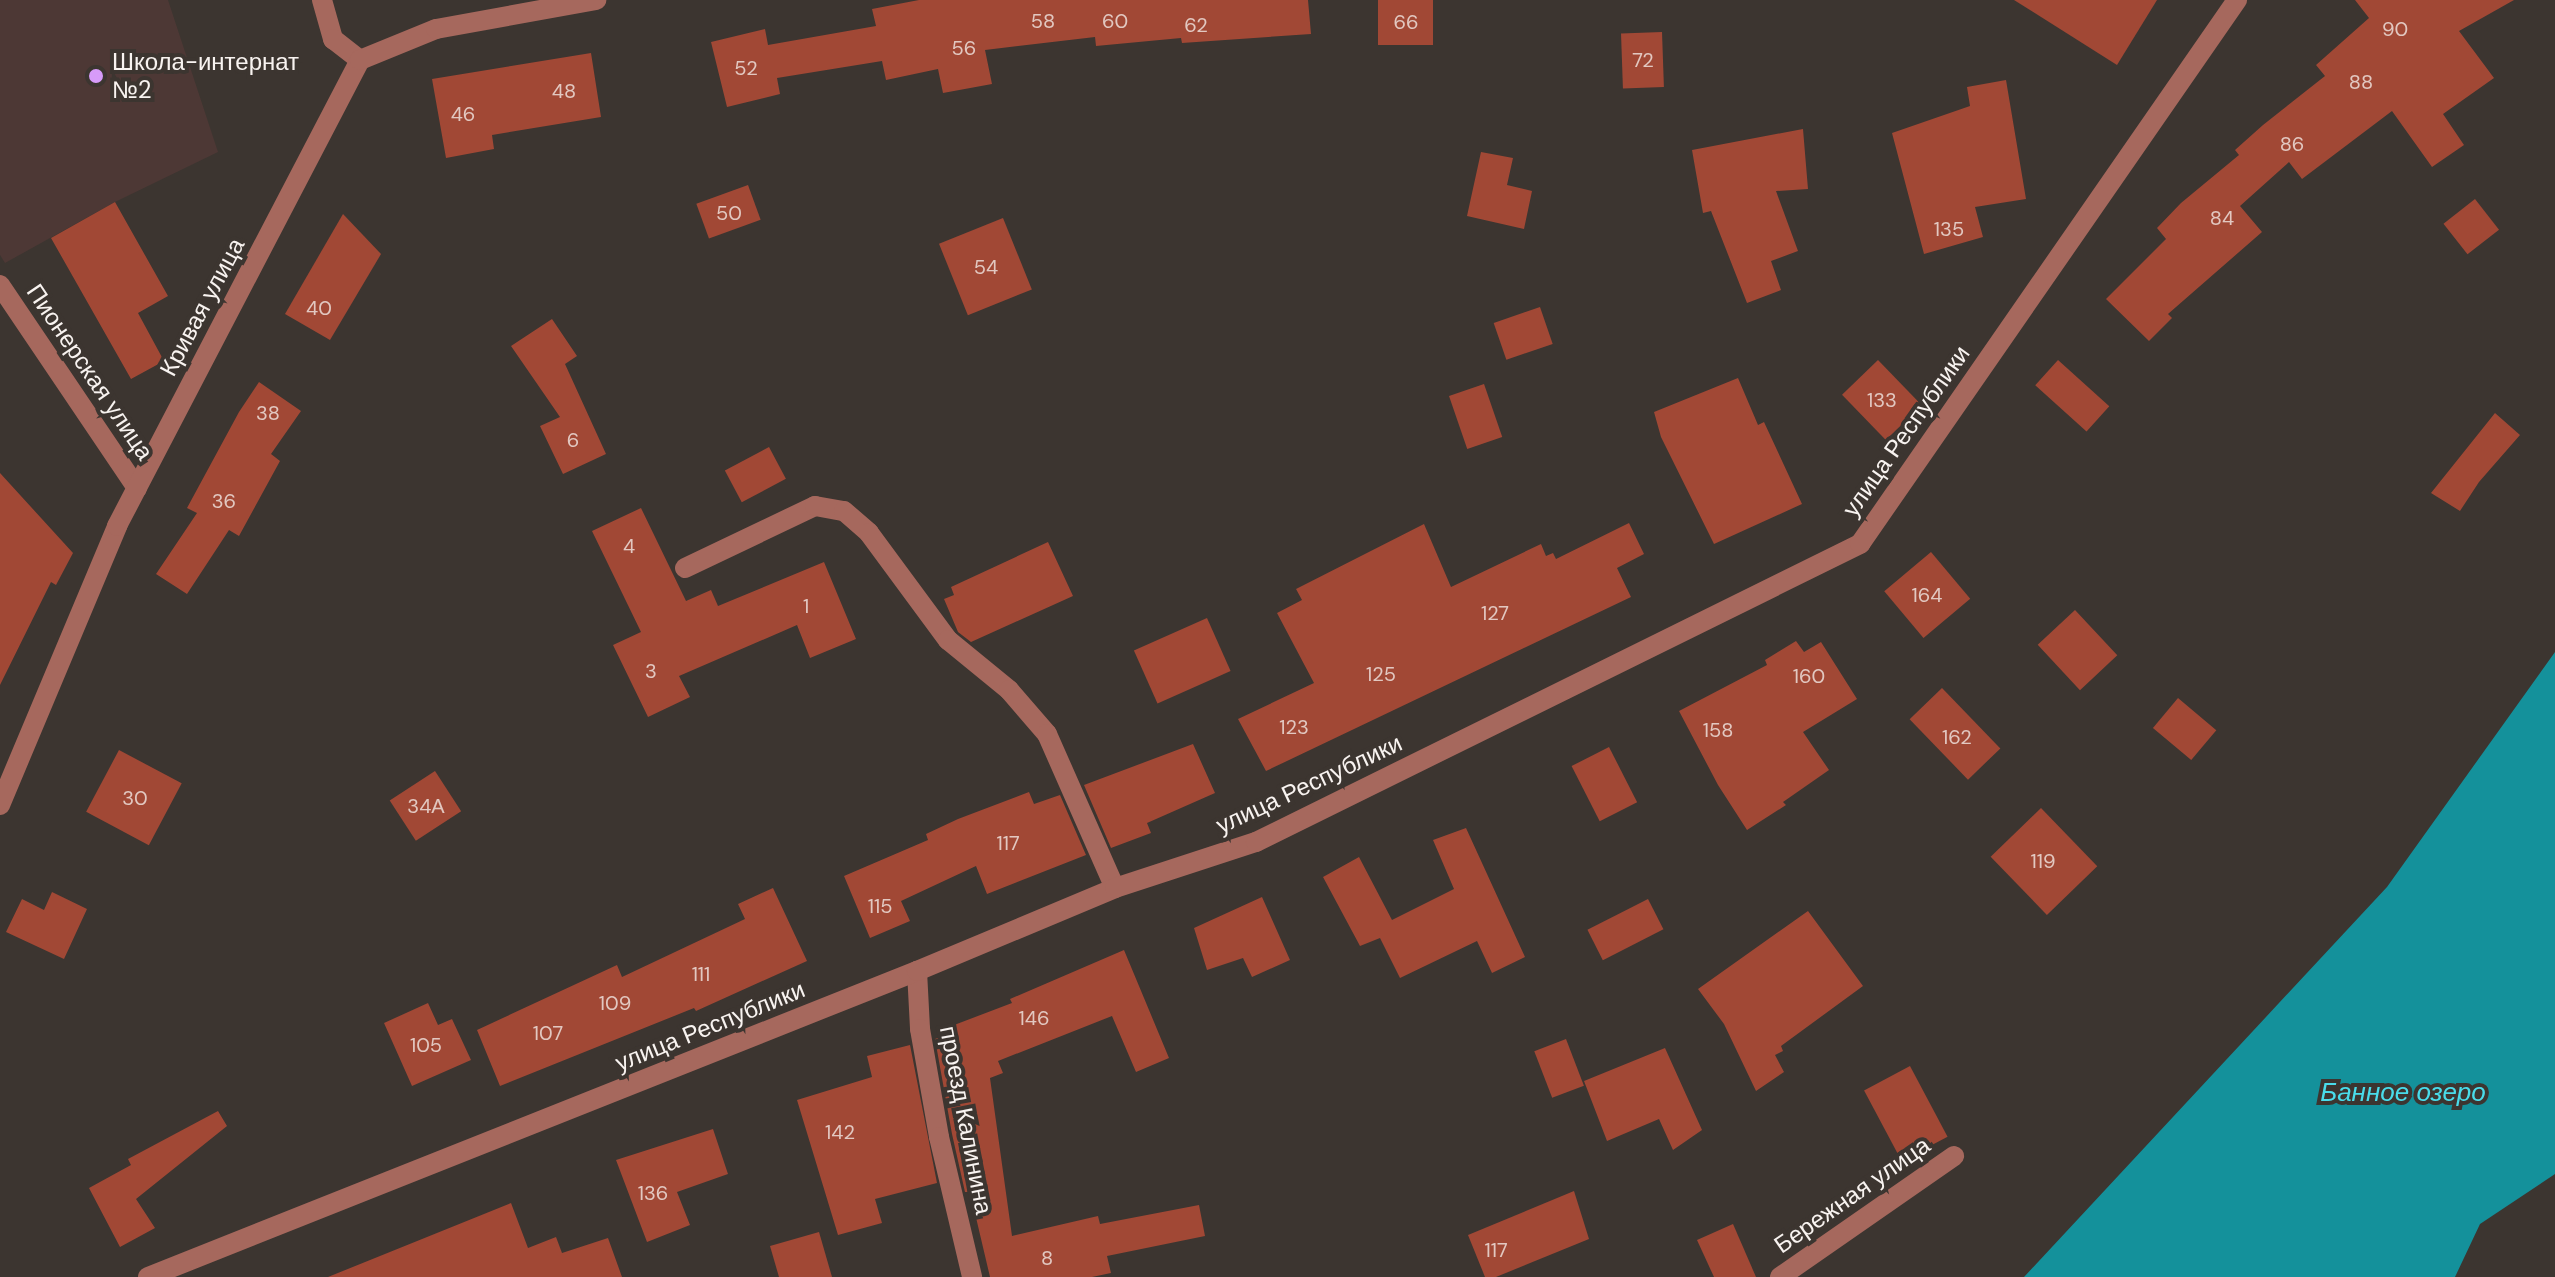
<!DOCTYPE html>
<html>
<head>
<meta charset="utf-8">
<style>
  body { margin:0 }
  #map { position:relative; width:2555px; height:1277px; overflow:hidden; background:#3c3530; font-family:"DM Sans",sans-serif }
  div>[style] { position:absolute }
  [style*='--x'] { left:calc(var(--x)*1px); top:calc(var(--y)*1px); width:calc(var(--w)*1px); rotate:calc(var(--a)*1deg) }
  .education>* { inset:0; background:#4d3835 }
  .water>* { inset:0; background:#14919b }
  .building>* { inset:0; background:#a14835; transform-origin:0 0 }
  .minor>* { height:20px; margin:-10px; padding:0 10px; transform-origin:10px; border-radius:10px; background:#a6685d }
  .dots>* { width:22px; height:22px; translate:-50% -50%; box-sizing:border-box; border:4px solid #3c3530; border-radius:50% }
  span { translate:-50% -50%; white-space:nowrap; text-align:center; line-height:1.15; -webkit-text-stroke:8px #3c3530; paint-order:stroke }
  .number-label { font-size:20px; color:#e2c8c1 }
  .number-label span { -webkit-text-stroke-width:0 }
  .poi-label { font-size:24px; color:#f8f3f0 }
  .left { translate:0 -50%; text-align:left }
  .street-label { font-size:24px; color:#f8f3f0 }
  .water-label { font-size:26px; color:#49dcea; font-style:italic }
</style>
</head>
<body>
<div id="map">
  <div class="education">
    <div style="clip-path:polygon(0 0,168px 0,218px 152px,115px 202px,5px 263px,0 255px)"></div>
  </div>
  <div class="water">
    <div style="clip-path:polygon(2555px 652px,2555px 1174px,2480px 1224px,2455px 1277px,2024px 1277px,2387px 887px)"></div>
  </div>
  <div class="building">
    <div style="clip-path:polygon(919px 0,1308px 0,1311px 34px,1182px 43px,1181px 38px,1096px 46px,1095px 37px,985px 50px,992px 84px,943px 93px,938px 69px,886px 80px,882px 61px,777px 78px,780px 94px,727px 107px,711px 42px,765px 29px,768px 45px,876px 26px,872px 9px)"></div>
    <div style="left:1378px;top:0;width:55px;height:45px"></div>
    <div style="clip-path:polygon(2014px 0,2157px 0,2117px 65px)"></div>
    <div style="clip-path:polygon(2355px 0,2514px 0,2459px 31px,2494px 78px,2443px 114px,2464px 145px,2432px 167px,2392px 111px,2302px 179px,2289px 162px,2240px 206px,2262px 232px,2168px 314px,2172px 318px,2149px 341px,2106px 299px,2166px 239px,2157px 228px,2181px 203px,2239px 155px,2235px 150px,2263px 125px,2325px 76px,2316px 65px,2369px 18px)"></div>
    <div style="left:1662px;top:32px;width:55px;height:41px;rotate:88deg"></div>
    <div style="clip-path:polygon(591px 53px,601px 117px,492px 135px,494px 149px,446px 158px,432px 79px)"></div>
    <div style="clip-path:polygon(2006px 80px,2026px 199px,1975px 207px,1983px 237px,1924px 254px,1892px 133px,1970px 106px,1967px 87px)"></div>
    <div style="clip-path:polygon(1803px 129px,1808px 189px,1776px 191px,1798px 251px,1771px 261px,1781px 290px,1747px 303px,1711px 211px,1703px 213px,1692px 150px)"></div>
    <div style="clip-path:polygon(1481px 152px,1513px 158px,1507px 185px,1532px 191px,1524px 229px,1467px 216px)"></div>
    <div style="left:748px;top:185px;width:37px;height:55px;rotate:70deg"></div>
    <div style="left:2475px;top:199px;width:39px;height:40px;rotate:52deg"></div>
    <div style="clip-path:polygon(115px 202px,168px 296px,138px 313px,164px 361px,131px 379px,51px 238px)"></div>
    <div style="clip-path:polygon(343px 214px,381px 254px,330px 340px,285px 314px)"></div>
    <div style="left:1003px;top:218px;width:77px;height:69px;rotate:68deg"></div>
    <div style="left:1540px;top:307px;width:39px;height:49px;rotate:71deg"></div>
    <div style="clip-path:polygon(552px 319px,577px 356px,565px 364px,606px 454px,563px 474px,540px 426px,560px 417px,511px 346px)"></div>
    <div style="left:1878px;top:360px;width:63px;height:50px;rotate:46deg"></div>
    <div style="left:2058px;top:360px;width:69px;height:34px;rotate:42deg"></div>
    <div style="clip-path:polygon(1738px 378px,1758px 425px,1764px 422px,1802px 504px,1714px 544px,1661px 437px,1654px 412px)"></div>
    <div style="clip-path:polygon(259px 382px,301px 411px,271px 454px,280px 461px,239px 536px,229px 530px,187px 594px,156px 574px,197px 513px,187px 508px,239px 412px)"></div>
    <div style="left:1484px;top:384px;width:56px;height:37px;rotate:71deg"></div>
    <div style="clip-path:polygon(2495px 413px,2520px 435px,2479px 482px,2460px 511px,2431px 493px)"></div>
    <div style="left:769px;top:447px;width:36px;height:50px;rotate:62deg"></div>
    <div style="clip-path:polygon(0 473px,73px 553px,56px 585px,51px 582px,0 685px)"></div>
    <div style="clip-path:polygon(641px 508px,686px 601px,711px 590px,718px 606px,824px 562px,856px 639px,810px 658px,797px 625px,679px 676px,690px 697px,648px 717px,613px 645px,641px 632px,592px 531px)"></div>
    <div style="clip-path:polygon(1629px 523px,1644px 554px,1617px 568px,1631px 597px,1266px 771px,1238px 719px,1314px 683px,1277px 613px,1302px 600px,1296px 589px,1424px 524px,1451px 587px,1541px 544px,1546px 556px,1553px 553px,1556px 559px)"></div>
    <div style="clip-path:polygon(1048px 542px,1073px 596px,971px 642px,958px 632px,944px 599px,954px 595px,951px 587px)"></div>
    <div style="left:1931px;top:552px;width:61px;height:61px;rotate:50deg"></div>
    <div style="left:2075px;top:610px;width:62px;height:51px;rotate:47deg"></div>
    <div style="left:1207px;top:618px;width:58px;height:80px;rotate:66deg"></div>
    <div style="clip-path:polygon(1796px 641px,1804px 652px,1821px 642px,1857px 699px,1803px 732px,1829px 770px,1783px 802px,1786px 805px,1747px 830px,1718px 785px,1679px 711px,1767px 665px,1765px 660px)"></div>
    <div style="left:1942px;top:688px;width:84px;height:45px;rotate:46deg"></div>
    <div style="left:2178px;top:698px;width:50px;height:39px;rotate:40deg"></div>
    <div style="clip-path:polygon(1193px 744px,1215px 793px,1147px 823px,1151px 833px,1111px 848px,1084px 785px)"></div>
    <div style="left:1609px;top:747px;width:62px;height:42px;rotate:63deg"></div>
    <div style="left:119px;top:750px;width:71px;height:70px;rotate:28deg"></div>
    <div style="left:435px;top:771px;width:48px;height:54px;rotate:57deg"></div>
    <div style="clip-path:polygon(1029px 792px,1034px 804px,1060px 795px,1086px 855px,987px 894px,976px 866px,901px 901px,910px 921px,870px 938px,844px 876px,928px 840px,926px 834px,958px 819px)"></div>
    <div style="left:2041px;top:808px;width:81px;height:70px;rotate:46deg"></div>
    <div style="clip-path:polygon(1466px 828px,1525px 957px,1492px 973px,1477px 941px,1400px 978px,1380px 938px,1360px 946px,1323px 877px,1359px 857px,1392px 920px,1454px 889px,1433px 840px)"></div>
    <div style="clip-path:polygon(773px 888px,807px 961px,696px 1011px,694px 1008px,500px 1086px,477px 1030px,617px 965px,622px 977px,745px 919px,738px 904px)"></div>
    <div style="clip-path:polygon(52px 892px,87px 909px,64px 959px,6px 932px,22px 899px,44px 910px)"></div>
    <div style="clip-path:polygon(1262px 897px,1290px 960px,1252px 977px,1243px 958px,1207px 970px,1194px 928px)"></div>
    <div style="left:1648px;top:899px;width:34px;height:68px;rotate:63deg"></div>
    <div style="clip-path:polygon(1808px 911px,1863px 986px,1781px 1046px,1783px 1051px,1775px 1055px,1784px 1072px,1756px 1091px,1724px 1024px,1698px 989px)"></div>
    <div style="clip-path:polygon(1124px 950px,1169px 1058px,1136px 1072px,1112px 1016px,998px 1061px,1003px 1073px,990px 1078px,1012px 1236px,1098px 1216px,1100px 1224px,1199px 1205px,1205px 1236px,1107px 1256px,1111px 1273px,1092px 1277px,990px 1277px,970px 1192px,965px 1192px,952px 1134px,935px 1039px,944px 1036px,941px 1030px,1012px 1003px,1010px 999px)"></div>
    <div style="clip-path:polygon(428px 1003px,438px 1025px,452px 1019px,471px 1060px,412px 1086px,384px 1023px)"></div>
    <div style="left:1566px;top:1039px;width:50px;height:34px;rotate:69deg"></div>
    <div style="clip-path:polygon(910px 1045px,937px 1183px,875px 1199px,882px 1223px,838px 1235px,797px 1100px,872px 1077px,867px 1056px)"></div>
    <div style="clip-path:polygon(1665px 1048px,1702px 1130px,1673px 1150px,1659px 1119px,1607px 1141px,1584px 1081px)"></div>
    <div style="left:1910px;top:1066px;width:80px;height:52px;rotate:62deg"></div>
    <div style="clip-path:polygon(218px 1111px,227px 1126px,136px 1199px,155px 1228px,120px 1247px,89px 1188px,131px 1165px,128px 1159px)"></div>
    <div style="clip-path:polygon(713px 1129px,728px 1174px,677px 1192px,690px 1225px,647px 1242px,616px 1160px)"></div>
    <div style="clip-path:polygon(1574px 1191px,1589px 1239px,1496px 1277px,1485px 1277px,1468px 1235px)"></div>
    <div style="clip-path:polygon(511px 1203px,528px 1248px,556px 1237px,562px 1253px,608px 1238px,622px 1277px,328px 1277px)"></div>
    <div style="clip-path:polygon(1733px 1224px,1756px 1277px,1714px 1277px,1697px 1240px)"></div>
    <div style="clip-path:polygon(819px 1232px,832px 1277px,779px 1277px,770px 1246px)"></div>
  </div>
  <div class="minor">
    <div style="--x:322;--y:0;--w:41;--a:74.2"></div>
    <div style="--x:333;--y:39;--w:34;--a:38"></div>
    <div style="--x:0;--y:285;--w:245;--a:56"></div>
    <div style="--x:685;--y:568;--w:144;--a:-25.5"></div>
    <div style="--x:815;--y:506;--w:29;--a:10"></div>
    <div style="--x:844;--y:511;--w:33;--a:41"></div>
    <div style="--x:869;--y:533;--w:133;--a:53.6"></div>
    <div style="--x:948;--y:640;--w:79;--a:39.3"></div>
    <div style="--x:1009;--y:690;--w:58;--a:49.2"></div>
    <div style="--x:1047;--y:734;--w:168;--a:66.2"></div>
    <div style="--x:0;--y:805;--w:303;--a:-67.2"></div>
    <div style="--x:117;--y:526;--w:526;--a:-62.46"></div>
    <div style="--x:360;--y:60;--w:82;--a:-22.2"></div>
    <div style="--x:436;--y:29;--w:163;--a:-10.3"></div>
    <div style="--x:917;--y:971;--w:58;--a:87"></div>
    <div style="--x:920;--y:1029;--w:110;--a:80"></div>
    <div style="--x:939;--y:1137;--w:144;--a:76.7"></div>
    <div style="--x:148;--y:1277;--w:828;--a:-21.7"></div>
    <div style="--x:917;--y:971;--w:215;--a:-22.7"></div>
    <div style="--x:1115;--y:888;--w:148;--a:-18.1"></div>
    <div style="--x:1256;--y:842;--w:674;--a:-26.26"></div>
    <div style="--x:1860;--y:544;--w:662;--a:-55.28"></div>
    <div style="--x:1780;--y:1277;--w:212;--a:-34.8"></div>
  </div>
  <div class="dots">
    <div style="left:96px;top:76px;background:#d79bf9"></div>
  </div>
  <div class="number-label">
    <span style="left:1043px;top:21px">58</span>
    <span style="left:1115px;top:21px">60</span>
    <span style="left:1406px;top:22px">66</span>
    <span style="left:1196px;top:25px">62</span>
    <span style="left:2395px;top:29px">90</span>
    <span style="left:964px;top:48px">56</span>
    <span style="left:1643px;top:60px">72</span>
    <span style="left:746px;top:68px">52</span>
    <span style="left:2361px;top:82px">88</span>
    <span style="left:564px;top:91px">48</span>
    <span style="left:463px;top:114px">46</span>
    <span style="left:2292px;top:144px">86</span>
    <span style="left:729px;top:213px">50</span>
    <span style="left:2222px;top:218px">84</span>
    <span style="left:1949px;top:229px">135</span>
    <span style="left:986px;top:267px">54</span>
    <span style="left:319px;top:308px">40</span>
    <span style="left:1882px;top:400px">133</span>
    <span style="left:268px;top:413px">38</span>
    <span style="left:573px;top:440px">6</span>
    <span style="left:224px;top:501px">36</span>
    <span style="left:629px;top:546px">4</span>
    <span style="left:1927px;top:595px">164</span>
    <span style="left:806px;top:606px">1</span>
    <span style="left:1495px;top:613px">127</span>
    <span style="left:651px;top:671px">3</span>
    <span style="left:1381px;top:674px">125</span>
    <span style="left:1809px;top:676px">160</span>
    <span style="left:1294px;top:727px">123</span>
    <span style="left:1718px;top:730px">158</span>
    <span style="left:1957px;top:737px">162</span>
    <span style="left:135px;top:798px">30</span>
    <span style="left:426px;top:806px">34А</span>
    <span style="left:1008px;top:843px">117</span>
    <span style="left:2043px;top:861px">119</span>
    <span style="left:880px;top:906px">115</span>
    <span style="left:701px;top:974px">111</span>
    <span style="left:615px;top:1003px">109</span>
    <span style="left:1034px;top:1018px">146</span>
    <span style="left:548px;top:1033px">107</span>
    <span style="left:426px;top:1045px">105</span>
    <span style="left:840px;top:1132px">142</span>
    <span style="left:653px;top:1193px">136</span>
    <span style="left:1496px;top:1250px">117</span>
    <span style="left:1047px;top:1258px">8</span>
  </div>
  <div class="poi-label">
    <span class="left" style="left:112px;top:76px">Школа-интернат<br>№2</span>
  </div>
  <div class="street-label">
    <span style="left:202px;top:307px;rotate:-62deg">Кривая улица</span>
    <span style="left:90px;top:372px;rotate:56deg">Пионерская улица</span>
    <span style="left:1906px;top:431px;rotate:-55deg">улица Республики</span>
    <span style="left:1309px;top:784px;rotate:-25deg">улица Республики</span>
    <span style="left:710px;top:1026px;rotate:-22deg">улица Республики</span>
    <span style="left:966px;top:1120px;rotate:79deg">проезд Калинина</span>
    <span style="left:1852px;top:1195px;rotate:-35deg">Бережная улица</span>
  </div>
  <div class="water-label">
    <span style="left:2403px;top:1093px">Банное озеро</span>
  </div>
</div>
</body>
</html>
